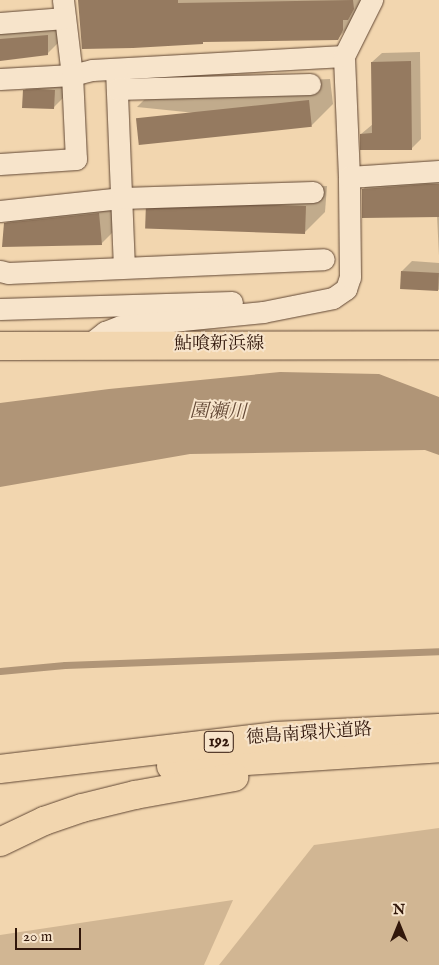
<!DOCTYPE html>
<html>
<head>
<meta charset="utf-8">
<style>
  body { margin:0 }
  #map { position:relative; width:439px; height:965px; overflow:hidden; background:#f2d6af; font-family:"IM FELL English","Noto Serif JP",serif }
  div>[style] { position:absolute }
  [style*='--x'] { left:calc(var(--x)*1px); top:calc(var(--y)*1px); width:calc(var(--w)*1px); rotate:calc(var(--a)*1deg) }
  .green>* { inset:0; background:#d1b693 }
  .water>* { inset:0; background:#b09577 }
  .shadow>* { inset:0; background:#0003 }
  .stream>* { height:7px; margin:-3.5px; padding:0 3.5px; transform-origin:3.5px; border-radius:3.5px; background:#b09577 }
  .building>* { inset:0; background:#957a60; transform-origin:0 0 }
  .roads { filter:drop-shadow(0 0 1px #614734) drop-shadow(0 0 1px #614734) }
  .minor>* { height:21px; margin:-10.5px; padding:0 10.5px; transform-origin:10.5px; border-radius:10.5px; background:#f7e4cb }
  .major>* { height:28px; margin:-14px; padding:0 14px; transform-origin:14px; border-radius:14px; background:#f2d6af }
  .highway>* { height:28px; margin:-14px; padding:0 14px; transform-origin:14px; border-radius:14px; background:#f2d6af }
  span { translate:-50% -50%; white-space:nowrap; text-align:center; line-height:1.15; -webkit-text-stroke:4px #f7e4cb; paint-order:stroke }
  .shield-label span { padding:1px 4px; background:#f7e4cb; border:1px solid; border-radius:4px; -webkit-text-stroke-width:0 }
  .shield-label { font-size:16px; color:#31170b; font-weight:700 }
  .street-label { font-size:18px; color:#31170b }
  .water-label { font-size:19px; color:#644936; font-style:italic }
  .north { position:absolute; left:374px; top:900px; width:50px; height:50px; -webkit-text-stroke:4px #f7e4cb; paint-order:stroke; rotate:0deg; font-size:14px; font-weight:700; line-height:20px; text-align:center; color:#31170b }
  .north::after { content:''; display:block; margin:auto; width:18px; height:22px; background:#31170b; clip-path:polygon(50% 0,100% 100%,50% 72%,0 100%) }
  .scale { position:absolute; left:15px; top:928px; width:66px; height:22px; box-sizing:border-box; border:2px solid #31170b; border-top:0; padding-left:6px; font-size:15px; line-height:18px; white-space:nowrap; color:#31170b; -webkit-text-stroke:4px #f7e4cb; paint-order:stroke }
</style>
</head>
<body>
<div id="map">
  <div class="green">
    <div style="clip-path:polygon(439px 828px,439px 965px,219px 965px,314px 845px)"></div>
    <div style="clip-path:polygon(233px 900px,204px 965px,0 965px,0 935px)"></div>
  </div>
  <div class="water">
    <div style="clip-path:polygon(280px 372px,379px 374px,439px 397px,439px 455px,425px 450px,190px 454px,0 487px,0 403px,109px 389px)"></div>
  </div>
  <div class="shadow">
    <div style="clip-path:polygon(80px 0,363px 0,350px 26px,338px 38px,204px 41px,202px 43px)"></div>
    <div style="clip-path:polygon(68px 14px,68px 33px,47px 54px,0 60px,0 20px)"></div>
    <div style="clip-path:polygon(420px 52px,421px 139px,411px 149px,361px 134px,373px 124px,372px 62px,382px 53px)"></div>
    <div style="clip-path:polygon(330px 79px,333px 104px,312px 125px,137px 107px,158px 86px)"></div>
    <div style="clip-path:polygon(34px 80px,64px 80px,64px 97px,54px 107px,24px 91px)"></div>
    <div style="clip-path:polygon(439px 176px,439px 256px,437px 216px,363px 189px,373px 179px)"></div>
    <div style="clip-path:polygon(327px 186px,325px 212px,304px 233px,147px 213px,168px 191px)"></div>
    <div style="clip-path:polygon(122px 192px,123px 222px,101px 244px,5px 224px,26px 202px)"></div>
    <div style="clip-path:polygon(412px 261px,439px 263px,439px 290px,402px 271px)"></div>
  </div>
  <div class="stream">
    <div style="--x:0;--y:671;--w:65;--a:-5.3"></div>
    <div style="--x:65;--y:665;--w:374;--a:-2.1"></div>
  </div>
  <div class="building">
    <div style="clip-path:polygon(78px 0,178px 0,178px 3px,353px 0,354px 9px,348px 20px,343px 20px,343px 30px,338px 40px,203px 42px,203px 44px,133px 48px,82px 49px)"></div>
    <div style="clip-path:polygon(48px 35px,48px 55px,0 61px,0 39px)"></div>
    <div style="clip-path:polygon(411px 61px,412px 150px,360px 150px,360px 134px,372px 133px,371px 62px)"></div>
    <div style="clip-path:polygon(38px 89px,55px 90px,54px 109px,22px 108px,23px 90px)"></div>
    <div style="left:309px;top:100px;width:27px;height:174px;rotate:84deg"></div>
    <div style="clip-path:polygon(427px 184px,439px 184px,439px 217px,362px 218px,362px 189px)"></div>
    <div style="left:306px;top:206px;width:28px;height:160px;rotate:92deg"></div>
    <div style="clip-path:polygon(99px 213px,102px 245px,2px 247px,4px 223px)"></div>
    <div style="left:401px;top:271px;width:38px;height:18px;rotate:3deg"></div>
  </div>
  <div class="roads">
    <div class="minor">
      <div style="--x:63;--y:0;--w:76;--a:83.2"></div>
      <div style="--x:72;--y:75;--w:21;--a:-14"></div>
      <div style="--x:92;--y:70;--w:252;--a:-3.2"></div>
      <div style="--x:0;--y:23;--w:65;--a:-4.4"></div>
      <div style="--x:116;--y:69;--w:198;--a:87.7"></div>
      <div style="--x:0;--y:79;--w:72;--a:-3.2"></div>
      <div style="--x:72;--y:75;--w:84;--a:87.3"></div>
      <div style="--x:76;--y:159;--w:76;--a:176.2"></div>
      <div style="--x:117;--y:89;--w:193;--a:-1.5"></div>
      <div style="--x:349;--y:177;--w:121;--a:-92.4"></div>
      <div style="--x:344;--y:56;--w:63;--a:-63.4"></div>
      <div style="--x:0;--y:211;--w:123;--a:-6.1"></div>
      <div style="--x:122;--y:198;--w:191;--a:-1.8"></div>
      <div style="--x:0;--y:271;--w:8;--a:14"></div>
      <div style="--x:8;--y:273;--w:316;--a:-2.5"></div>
      <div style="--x:0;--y:309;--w:232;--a:-1.7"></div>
      <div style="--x:87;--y:346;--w:23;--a:-38"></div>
      <div style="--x:105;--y:332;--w:17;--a:-21"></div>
      <div style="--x:121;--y:326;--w:143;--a:-5.6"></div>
      <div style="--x:263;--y:312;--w:71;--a:-11.3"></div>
      <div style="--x:333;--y:298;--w:16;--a:-35"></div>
      <div style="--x:346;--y:289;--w:13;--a:-72"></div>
      <div style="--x:350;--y:277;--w:100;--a:-90.6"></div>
      <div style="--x:349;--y:177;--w:90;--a:-3.8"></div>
    </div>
    <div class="major">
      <div style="--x:0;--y:346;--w:439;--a:-0.1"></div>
    </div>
    <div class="highway">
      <div style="--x:171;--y:766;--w:269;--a:-3.8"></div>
      <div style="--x:0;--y:769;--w:277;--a:-6.8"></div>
      <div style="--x:275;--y:736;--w:164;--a:-2.8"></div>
      <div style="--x:0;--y:842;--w:49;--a:-25.5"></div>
      <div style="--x:44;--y:821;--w:40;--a:-18.9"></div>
      <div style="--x:82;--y:808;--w:55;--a:-13.8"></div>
      <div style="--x:135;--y:795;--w:101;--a:-10.3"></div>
    </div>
  </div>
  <div class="shield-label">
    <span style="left:219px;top:742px">192</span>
  </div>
  <div class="street-label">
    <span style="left:219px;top:345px">鮎喰新浜線</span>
    <span style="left:309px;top:735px;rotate:-4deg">徳島南環状道路</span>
  </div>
  <div class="water-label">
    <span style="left:218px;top:413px;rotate:1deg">園瀬川</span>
  </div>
  <div class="north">N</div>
  <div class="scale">20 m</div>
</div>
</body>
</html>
